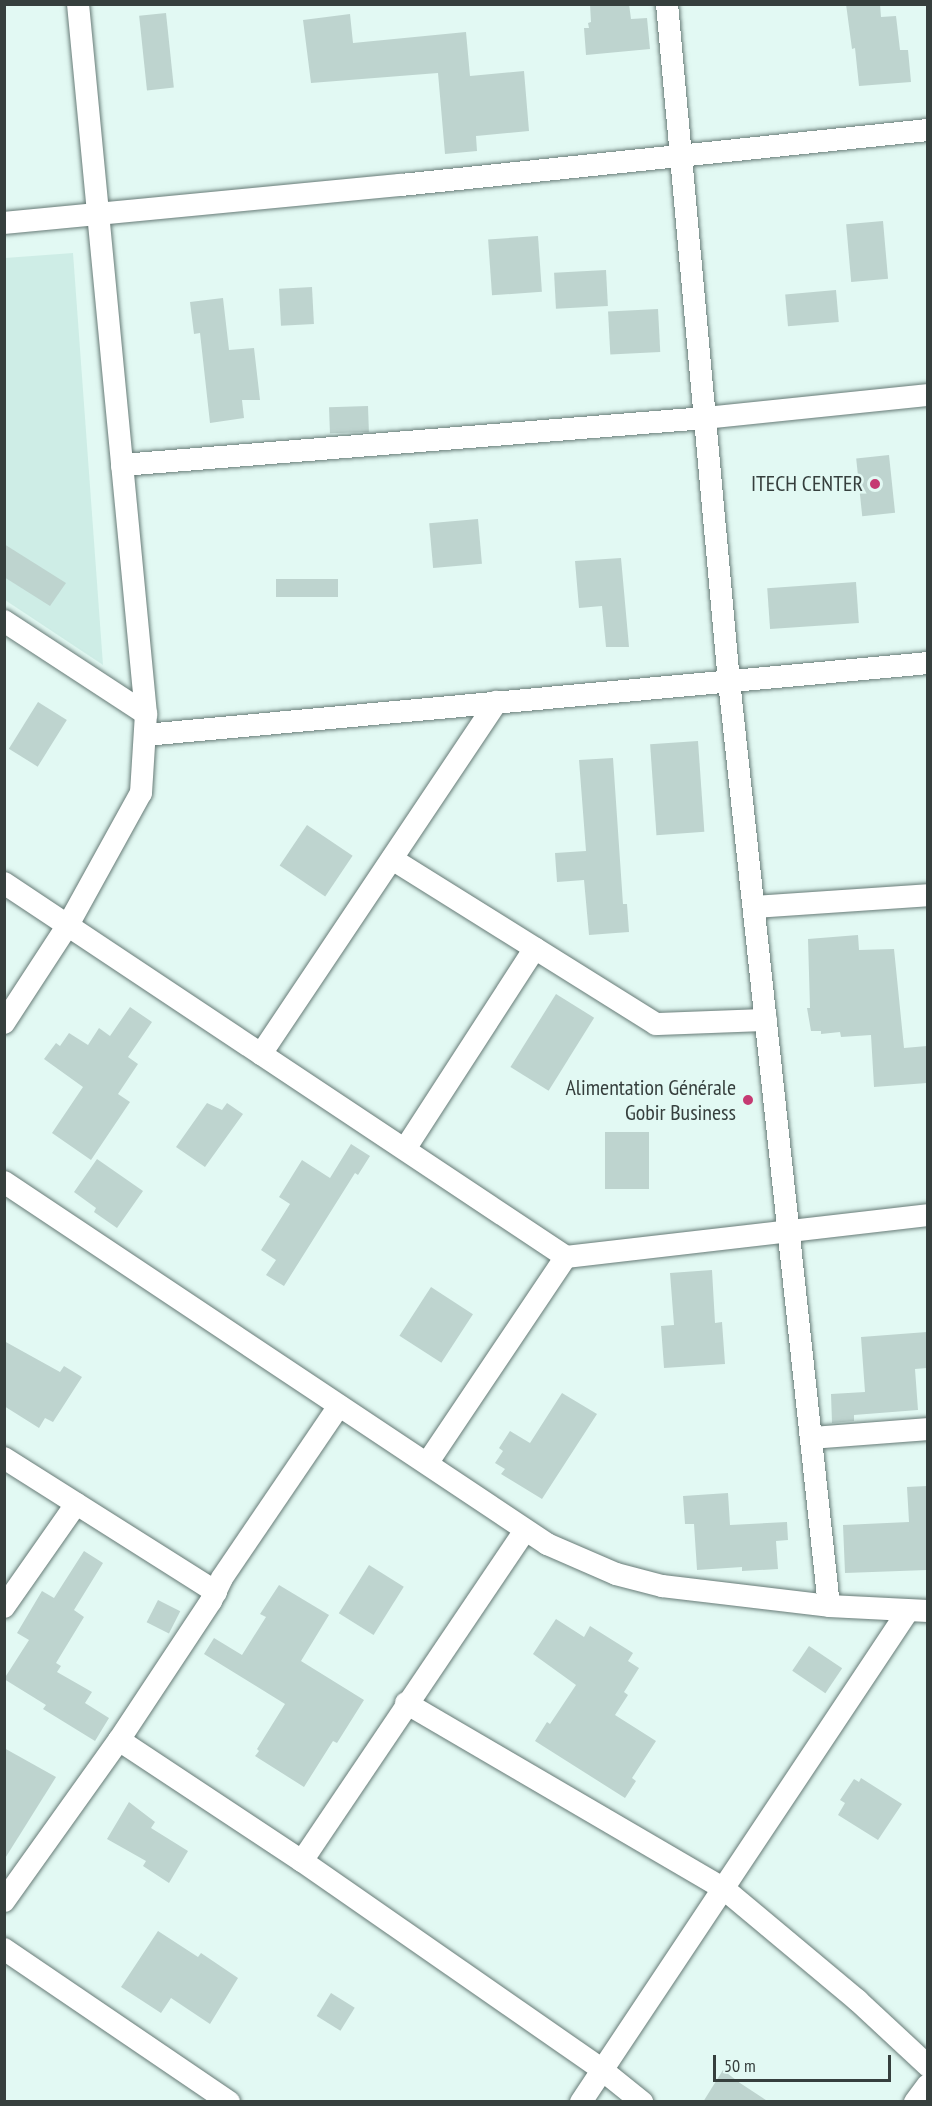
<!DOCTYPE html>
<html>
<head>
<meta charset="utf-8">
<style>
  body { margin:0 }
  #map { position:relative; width:932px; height:2106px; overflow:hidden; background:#e2f9f3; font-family:"PT Sans Narrow",sans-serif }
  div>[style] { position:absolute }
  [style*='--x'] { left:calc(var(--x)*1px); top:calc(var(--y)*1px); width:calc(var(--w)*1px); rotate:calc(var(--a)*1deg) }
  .built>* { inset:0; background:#ceede6 }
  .building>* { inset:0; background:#bed4cf; transform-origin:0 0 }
  .roads { filter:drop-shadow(0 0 2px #677b77) drop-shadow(0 0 2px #677b77) }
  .street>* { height:22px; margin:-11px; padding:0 11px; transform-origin:11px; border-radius:11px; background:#fff }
  .dots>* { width:16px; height:16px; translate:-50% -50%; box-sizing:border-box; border:3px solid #e2f9f3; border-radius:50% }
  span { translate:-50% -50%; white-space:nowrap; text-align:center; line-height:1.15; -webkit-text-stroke:5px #e2f9f3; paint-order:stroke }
  .poi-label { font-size:22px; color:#363f3d }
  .right { translate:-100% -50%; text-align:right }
  .frame { position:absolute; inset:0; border:6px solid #363f3d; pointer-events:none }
  .scale { position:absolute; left:713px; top:2055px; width:178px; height:27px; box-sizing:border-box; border:3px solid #363f3d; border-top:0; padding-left:8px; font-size:18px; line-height:21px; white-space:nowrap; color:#363f3d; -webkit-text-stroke:4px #e2f9f3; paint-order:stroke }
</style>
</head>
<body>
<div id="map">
  <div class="built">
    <div style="clip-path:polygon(73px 253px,103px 665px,5px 600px,5px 258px)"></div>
  </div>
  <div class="building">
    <div style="clip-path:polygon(590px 4px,629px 4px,631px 19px,647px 18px,650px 49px,586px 55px,584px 28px,589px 28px,588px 23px,591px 22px)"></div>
    <div style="clip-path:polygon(846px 4px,880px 4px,881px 17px,896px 16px,900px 50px,908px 50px,911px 82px,859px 86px,855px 48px,852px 49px)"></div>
    <div style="left:166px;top:13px;width:75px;height:27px;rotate:84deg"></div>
    <div style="clip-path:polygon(350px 14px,353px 43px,466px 32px,470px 76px,524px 71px,529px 131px,476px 136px,477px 151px,445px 154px,438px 73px,311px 83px,303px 20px)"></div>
    <div style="left:883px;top:221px;width:58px;height:37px;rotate:85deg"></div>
    <div style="left:538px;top:236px;width:56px;height:50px;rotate:86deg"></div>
    <div style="left:606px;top:270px;width:36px;height:52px;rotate:87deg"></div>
    <div style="left:312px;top:287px;width:37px;height:33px;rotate:87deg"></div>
    <div style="left:836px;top:290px;width:32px;height:51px;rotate:85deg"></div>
    <div style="clip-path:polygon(223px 298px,229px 350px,254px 348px,260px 400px,242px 400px,244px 418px,210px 423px,200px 333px,194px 334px,190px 302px)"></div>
    <div style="left:658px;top:309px;width:43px;height:50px;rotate:87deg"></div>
    <div style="left:368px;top:406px;width:26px;height:39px;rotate:88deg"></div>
    <div style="left:889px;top:455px;width:58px;height:33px;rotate:84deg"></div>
    <div style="left:478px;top:519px;width:45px;height:49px;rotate:85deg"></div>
    <div style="clip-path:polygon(4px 544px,66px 583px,50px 606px,4px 577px)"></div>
    <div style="clip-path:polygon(621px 558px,629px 647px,606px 647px,602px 606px,579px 608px,575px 561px)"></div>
    <div style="left:338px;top:579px;width:18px;height:62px;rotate:90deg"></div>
    <div style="left:856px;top:582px;width:41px;height:89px;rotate:86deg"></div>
    <div style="left:38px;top:702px;width:34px;height:55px;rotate:32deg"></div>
    <div style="left:698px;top:741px;width:91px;height:48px;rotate:86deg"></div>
    <div style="clip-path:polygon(613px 758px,623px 904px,627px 904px,629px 932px,589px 935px,584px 880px,557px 882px,555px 853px,586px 851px,579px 760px)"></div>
    <div style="left:307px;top:825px;width:55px;height:49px;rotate:34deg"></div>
    <div style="clip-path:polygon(858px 935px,859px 950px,894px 949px,904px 1048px,927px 1046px,927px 1083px,874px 1087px,871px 1035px,841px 1037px,840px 1032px,821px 1034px,821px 1031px,811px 1031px,807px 1008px,810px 1008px,808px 939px)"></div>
    <div style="left:556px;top:994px;width:45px;height:86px;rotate:32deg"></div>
    <div style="clip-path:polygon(130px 1007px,152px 1022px,128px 1057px,138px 1064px,118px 1094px,130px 1102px,91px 1160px,52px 1133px,83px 1087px,44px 1059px,56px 1043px,60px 1046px,69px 1033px,88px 1045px,99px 1028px,110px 1036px)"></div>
    <div style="clip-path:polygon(207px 1103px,222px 1110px,227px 1103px,243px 1114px,205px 1167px,176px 1147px)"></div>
    <div style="left:605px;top:1132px;width:44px;height:57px"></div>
    <div style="clip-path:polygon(351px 1144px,370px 1156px,358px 1175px,355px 1173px,284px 1286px,266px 1275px,276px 1260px,261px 1250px,290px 1204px,279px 1197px,302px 1160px,330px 1178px)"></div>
    <div style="clip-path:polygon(97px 1159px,143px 1191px,117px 1228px,94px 1212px,96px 1208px,74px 1192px)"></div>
    <div style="clip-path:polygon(712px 1270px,715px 1323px,722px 1322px,725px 1364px,664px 1368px,661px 1326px,674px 1325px,670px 1273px)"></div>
    <div style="left:431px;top:1287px;width:50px;height:58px;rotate:33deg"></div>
    <div style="clip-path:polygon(927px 1332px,927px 1368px,915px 1369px,918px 1410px,854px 1415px,854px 1421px,832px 1423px,831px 1394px,865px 1392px,861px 1337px)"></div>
    <div style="clip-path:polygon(4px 1341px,60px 1372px,64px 1366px,82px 1377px,53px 1422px,45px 1418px,39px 1428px,4px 1406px)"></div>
    <div style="clip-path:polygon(562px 1393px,597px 1414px,542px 1499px,501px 1474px,505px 1469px,495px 1463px,503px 1451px,499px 1448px,510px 1431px,530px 1443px)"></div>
    <div style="clip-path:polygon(927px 1486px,927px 1570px,845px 1573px,843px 1525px,909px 1522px,907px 1487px)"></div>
    <div style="clip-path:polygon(728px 1493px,730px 1525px,787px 1522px,788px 1540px,776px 1541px,778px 1569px,742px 1571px,742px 1567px,697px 1570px,694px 1524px,685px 1524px,683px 1496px)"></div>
    <div style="clip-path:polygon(84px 1551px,103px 1563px,74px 1610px,84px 1617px,56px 1663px,61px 1666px,57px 1672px,92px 1692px,85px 1703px,109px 1718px,95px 1741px,43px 1709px,46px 1705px,4px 1679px,29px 1640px,17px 1633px,42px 1591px,54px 1598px)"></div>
    <div style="left:369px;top:1565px;width:41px;height:57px;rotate:32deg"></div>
    <div style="clip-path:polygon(279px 1585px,329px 1615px,301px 1661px,364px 1700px,337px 1743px,333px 1741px,304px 1787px,255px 1756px,259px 1751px,257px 1749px,285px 1704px,204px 1654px,214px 1638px,242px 1655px,266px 1617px,260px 1614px)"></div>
    <div style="left:158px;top:1600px;width:25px;height:25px;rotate:27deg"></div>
    <div style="clip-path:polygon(556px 1619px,584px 1637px,590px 1626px,633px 1653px,628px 1661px,639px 1668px,624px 1692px,628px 1695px,615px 1715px,656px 1741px,632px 1778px,636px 1781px,625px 1798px,535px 1741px,547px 1722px,550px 1724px,576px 1685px,533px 1654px)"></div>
    <div style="left:809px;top:1646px;width:40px;height:30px;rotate:34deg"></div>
    <div style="clip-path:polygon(4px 1748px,56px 1777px,4px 1860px)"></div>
    <div style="clip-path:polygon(861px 1778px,902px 1804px,878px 1840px,838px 1815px,845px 1803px,840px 1800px,854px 1779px,859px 1782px)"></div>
    <div style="clip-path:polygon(129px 1802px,155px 1822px,151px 1828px,188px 1851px,169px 1883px,143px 1866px,146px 1861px,107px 1839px)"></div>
    <div style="clip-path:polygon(158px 1931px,198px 1957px,201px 1953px,238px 1978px,210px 2024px,171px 1998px,161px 2013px,121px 1987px)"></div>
    <div style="left:331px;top:1993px;width:28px;height:27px;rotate:32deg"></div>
    <div style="clip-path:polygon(723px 2070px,740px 2083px,769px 2102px,703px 2102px)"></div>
  </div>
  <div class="roads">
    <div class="street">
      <div style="--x:667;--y:4;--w:680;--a:84.77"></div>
      <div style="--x:729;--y:681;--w:930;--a:83.83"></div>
      <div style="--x:4;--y:223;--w:399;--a:-5.5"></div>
      <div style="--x:401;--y:185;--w:530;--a:-5.96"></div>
      <div style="--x:122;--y:465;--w:585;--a:-4.61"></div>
      <div style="--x:705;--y:418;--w:224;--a:-5.9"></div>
      <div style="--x:4;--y:621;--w:170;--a:33.2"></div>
      <div style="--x:145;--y:735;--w:786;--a:-5.25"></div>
      <div style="--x:392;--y:859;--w:311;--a:32"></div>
      <div style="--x:656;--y:1024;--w:110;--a:-2.1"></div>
      <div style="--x:4;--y:883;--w:675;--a:33.64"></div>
      <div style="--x:566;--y:1257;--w:364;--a:-6.6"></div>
      <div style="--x:754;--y:907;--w:174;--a:-3.9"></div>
      <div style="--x:4;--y:1023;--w:117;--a:-56.9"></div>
      <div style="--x:68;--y:925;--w:151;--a:-61.1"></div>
      <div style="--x:141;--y:793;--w:79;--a:-86.4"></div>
      <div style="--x:146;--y:714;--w:713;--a:-95.47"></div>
      <div style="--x:261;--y:1054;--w:424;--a:-56.2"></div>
      <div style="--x:405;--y:1149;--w:239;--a:-57.1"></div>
      <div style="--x:4;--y:1182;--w:653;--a:33.69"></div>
      <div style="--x:547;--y:1544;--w:75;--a:23.5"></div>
      <div style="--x:616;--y:1574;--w:48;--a:14.6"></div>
      <div style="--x:662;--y:1586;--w:168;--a:6.8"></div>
      <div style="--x:829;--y:1606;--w:99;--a:2.9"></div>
      <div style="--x:811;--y:1438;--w:117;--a:-4.4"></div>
      <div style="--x:4;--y:1458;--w:251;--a:32.3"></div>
      <div style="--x:428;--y:1462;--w:247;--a:-56.1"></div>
      <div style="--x:4;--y:1607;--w:126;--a:-55"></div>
      <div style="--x:406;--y:1703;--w:367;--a:30.3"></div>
      <div style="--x:723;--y:1888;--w:175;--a:39.9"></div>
      <div style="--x:857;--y:2000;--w:97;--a:42.9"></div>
      <div style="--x:119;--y:1740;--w:219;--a:33.5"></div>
      <div style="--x:302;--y:1861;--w:364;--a:34.8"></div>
      <div style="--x:601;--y:2069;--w:53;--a:38.8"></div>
      <div style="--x:302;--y:1861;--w:398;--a:-56"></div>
      <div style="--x:4;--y:1901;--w:198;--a:-54.5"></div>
      <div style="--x:119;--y:1740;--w:167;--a:-56.5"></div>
      <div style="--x:211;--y:1601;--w:25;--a:-64"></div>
      <div style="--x:222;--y:1578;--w:208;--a:-55.8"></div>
      <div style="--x:4;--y:1949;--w:272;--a:34.2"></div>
      <div style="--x:581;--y:2102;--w:590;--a:-56.34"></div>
      <div style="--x:915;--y:2102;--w:21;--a:-53"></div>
    </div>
  </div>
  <div class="dots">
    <div style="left:875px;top:484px;background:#c53a72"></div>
    <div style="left:748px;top:1100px;background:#c53a72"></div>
  </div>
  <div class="poi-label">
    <span class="right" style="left:863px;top:484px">ITECH CENTER</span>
    <span class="right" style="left:736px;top:1100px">Alimentation Générale<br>Gobir Business</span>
  </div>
  <div class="frame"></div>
  <div class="scale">50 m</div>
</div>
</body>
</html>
